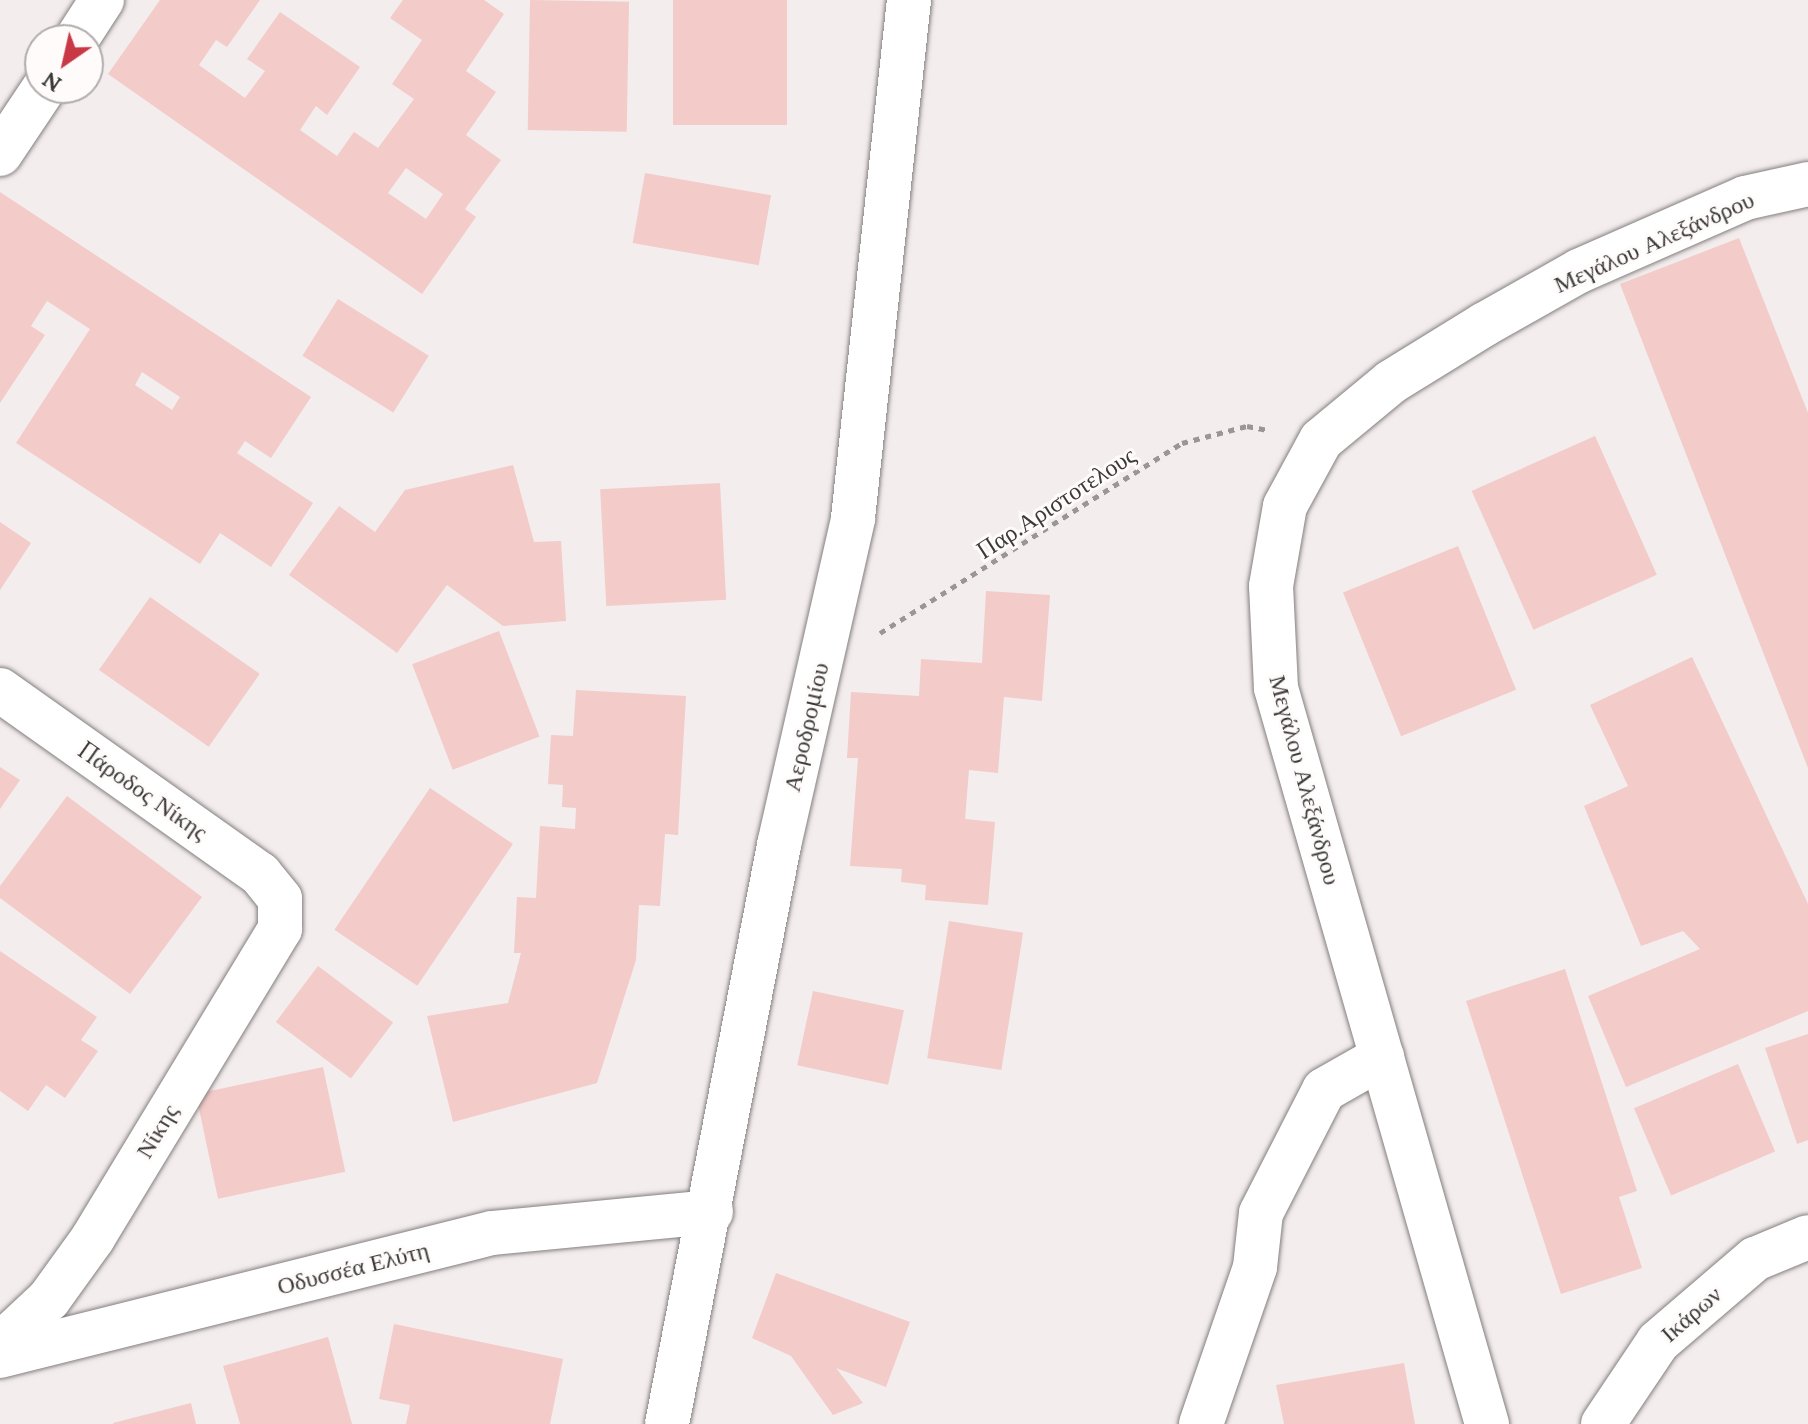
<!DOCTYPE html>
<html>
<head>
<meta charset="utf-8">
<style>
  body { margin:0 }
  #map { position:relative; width:1808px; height:1424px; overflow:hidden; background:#f3eded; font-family:Lora,serif }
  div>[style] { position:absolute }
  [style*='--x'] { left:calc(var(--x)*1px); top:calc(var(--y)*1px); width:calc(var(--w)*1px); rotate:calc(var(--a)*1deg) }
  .building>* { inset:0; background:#f3cbc9; transform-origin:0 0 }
  .path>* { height:5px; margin-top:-2.5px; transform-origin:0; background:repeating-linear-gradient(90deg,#9a9696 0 6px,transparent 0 12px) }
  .roads { filter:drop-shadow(0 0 2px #847f7f) drop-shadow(0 0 2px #847f7f) }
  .minor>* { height:44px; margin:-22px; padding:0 22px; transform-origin:22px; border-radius:22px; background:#fff }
  .tertiary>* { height:44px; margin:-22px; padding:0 22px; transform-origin:22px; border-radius:22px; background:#fff }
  span { translate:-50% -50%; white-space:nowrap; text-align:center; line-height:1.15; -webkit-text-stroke:6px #fffbfb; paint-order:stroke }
  .street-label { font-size:24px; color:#3b3939 }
  .north { position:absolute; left:24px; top:24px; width:80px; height:80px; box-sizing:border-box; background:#fffbfb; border:2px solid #b1adad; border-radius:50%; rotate:214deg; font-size:22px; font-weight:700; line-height:32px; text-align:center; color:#3b3939 }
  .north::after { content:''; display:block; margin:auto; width:28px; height:36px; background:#c93945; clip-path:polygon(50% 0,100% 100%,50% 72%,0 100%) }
</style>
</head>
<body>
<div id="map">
  <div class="building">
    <div style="clip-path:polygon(evenodd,160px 0,260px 0,227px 47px,216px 40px,199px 65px,245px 98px,265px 71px,247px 59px,280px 12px,360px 67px,327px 115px,316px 106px,300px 130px,337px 156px,354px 132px,378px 148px,414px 99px,392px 84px,422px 40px,390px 18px,403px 0,484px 0,504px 14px,466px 71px,496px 92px,466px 135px,501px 160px,465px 209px,476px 217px,422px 294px,108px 74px,160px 0,406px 168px,443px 194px,426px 219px,388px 193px,406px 168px)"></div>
    <div style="left:530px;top:0;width:99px;height:130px;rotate:1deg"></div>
    <div style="left:673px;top:0;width:114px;height:125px"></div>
    <div style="left:645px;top:173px;width:128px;height:71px;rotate:10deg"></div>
    <div style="clip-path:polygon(evenodd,0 192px,311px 397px,271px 458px,245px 441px,237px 453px,313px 503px,271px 567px,220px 533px,200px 564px,16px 443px,90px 329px,47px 301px,31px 326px,45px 335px,0 403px,0 192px,142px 372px,180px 397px,172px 410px,135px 385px,142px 372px)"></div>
    <div style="clip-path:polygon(1739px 238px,1808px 413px,1808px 768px,1620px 284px)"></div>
    <div style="left:338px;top:299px;width:107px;height:67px;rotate:32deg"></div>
    <div style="left:1595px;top:436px;width:152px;height:135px;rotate:66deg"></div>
    <div style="clip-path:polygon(513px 465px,534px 542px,561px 541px,566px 621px,503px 626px,447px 585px,397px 653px,289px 575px,339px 506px,375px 532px,405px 490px)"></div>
    <div style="left:720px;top:483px;width:117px;height:120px;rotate:87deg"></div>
    <div style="clip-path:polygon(0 522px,31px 543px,0 590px)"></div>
    <div style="left:1458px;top:546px;width:155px;height:124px;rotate:68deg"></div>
    <div style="clip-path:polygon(986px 591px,1050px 595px,1042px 701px,1004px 697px,998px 773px,969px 770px,965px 819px,995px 822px,988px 905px,925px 900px,926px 885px,901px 882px,902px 869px,850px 866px,858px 758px,847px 758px,851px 692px,919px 696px,921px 659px,982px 663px)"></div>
    <div style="left:150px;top:597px;width:134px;height:89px;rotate:35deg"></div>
    <div style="left:499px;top:631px;width:113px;height:93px;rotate:69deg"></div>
    <div style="clip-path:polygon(1692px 657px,1808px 904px,1808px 1011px,1626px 1087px,1588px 996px,1700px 949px,1683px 931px,1641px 946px,1584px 806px,1628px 786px,1590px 705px)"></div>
    <div style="clip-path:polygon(576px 690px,686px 696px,678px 835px,665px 834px,660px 906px,639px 905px,636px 960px,597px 1083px,453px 1122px,427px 1016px,508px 1003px,521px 953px,514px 953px,517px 897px,536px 898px,540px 826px,575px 829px,576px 808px,562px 807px,563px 785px,548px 784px,551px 735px,573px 736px)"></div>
    <div style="clip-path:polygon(0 767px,20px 780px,0 809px)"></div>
    <div style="left:430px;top:788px;width:100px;height:171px;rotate:34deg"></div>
    <div style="clip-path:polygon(67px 796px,202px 897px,130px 994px,0 898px,0 886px)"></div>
    <div style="left:949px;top:921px;width:75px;height:139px;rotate:9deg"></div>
    <div style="clip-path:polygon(0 951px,97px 1017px,81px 1040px,98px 1051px,65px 1098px,46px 1085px,28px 1111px,0 1091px)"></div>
    <div style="left:318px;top:966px;width:94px;height:70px;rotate:37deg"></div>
    <div style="clip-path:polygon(1565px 969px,1637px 1191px,1619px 1197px,1642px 1268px,1561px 1294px,1466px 1001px)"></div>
    <div style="left:813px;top:991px;width:93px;height:76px;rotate:12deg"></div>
    <div style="clip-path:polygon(1808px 1034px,1808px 1140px,1797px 1144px,1765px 1048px)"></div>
    <div style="left:1738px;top:1064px;width:95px;height:113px;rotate:67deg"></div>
    <div style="left:323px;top:1067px;width:107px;height:130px;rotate:78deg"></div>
    <div style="clip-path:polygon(776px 1273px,910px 1322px,886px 1387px,836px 1368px,863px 1403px,833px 1415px,791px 1356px,752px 1338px)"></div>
    <div style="clip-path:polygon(394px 1324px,563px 1359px,550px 1424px,406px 1424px,410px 1405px,379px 1399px)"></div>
    <div style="clip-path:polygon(328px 1337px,352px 1424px,240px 1424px,223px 1366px)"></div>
    <div style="clip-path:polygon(1404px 1363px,1415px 1424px,1284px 1424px,1276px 1385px)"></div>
    <div style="clip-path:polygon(191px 1403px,196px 1424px,113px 1424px,113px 1423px)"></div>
  </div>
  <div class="path">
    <div style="--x:880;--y:633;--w:357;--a:-32.2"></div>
    <div style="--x:1182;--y:443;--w:67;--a:-14.7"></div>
    <div style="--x:1247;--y:426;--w:21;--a:11"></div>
  </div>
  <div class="roads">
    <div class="minor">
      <div style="--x:76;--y:40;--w:48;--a:-57"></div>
      <div style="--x:0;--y:154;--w:79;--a:-56.3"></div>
      <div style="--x:0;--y:690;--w:319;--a:35.3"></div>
      <div style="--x:260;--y:874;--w:32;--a:51"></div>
      <div style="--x:280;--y:899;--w:30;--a:90"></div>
      <div style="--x:280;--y:929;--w:361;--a:121.2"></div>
      <div style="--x:93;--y:1238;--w:75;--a:125.8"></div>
      <div style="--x:49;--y:1299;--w:67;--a:136.8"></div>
      <div style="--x:0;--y:1356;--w:507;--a:-14.04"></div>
      <div style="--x:492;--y:1233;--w:220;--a:-5.5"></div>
      <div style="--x:1201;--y:1424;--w:166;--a:-71"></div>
      <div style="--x:1255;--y:1267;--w:54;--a:-83.7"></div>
      <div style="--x:1261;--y:1213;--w:138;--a:-62.9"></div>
      <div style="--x:1324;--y:1090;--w:67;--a:-29.6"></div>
      <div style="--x:1487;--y:1424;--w:766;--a:-106"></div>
      <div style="--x:1276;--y:688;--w:102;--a:-92.8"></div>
      <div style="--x:1271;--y:586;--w:81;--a:-80.1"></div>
      <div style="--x:1285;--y:506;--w:75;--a:-61.4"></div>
      <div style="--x:1321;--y:440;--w:91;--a:-39.6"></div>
      <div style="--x:1391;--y:382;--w:110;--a:-31.7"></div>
      <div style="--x:1485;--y:324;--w:108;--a:-29.4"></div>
      <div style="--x:1579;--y:271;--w:181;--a:-23.7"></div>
      <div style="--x:1745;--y:198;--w:65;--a:-12.5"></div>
      <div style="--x:1603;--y:1424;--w:99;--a:-56.1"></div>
      <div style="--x:1658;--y:1342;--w:128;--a:-40.6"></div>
      <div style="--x:1755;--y:1259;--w:57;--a:-22.5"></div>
    </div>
    <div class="tertiary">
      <div style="--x:667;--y:1424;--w:590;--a:-79.05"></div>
      <div style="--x:779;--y:845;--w:335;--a:-77.2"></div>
      <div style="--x:853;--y:518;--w:521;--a:-83.83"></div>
    </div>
  </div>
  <div class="street-label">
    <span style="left:1654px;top:242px;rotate:-24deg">Μεγάλου Αλεξάνδρου</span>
    <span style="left:1056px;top:503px;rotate:-33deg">Παρ.Αριστοτελους</span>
    <span style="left:806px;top:727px;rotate:-77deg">Αεροδρομίου</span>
    <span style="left:1305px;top:780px;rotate:75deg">Μεγάλου Αλεξάνδρου</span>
    <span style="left:143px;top:791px;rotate:35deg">Πάροδος Νίκης</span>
    <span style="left:157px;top:1131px;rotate:-59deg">Νίκης</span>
    <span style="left:353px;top:1268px;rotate:-14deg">Οδυσσέα Ελύτη</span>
    <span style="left:1691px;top:1314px;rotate:-41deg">Ικάρων</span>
  </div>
  <div class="north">N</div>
</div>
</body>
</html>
